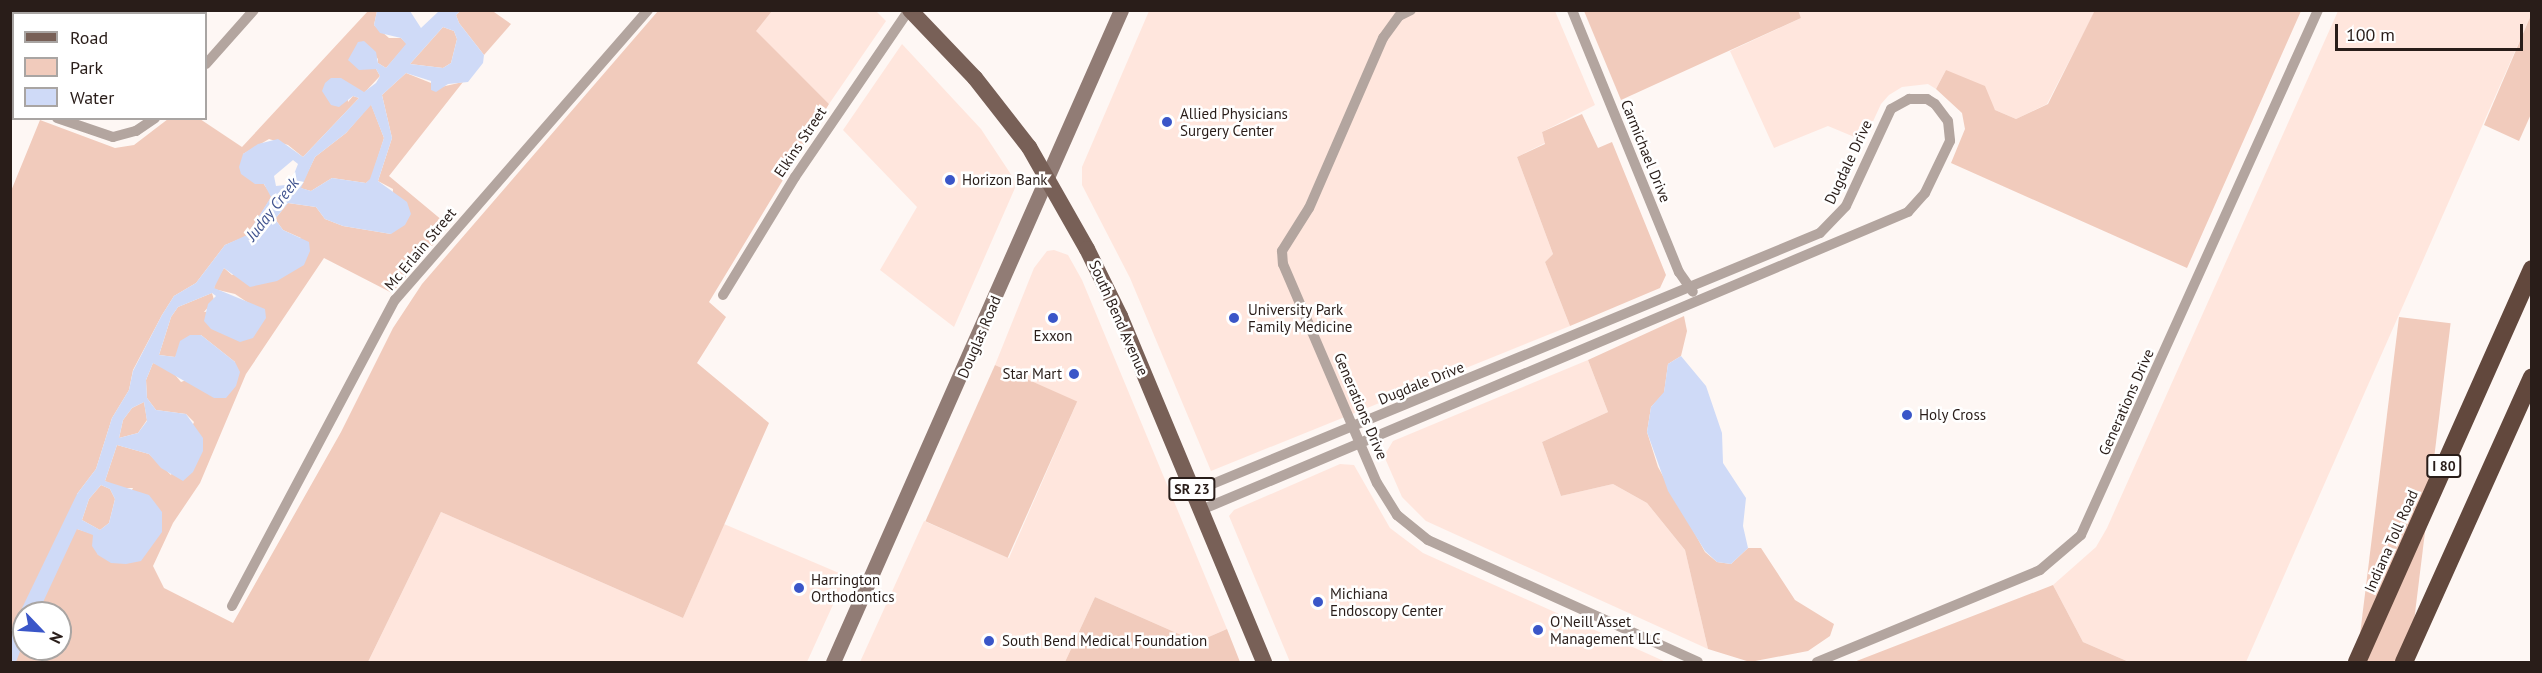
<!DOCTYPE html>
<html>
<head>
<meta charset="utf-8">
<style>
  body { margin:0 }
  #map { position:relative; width:2542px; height:673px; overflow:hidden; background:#fef7f4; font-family:"PT Sans",sans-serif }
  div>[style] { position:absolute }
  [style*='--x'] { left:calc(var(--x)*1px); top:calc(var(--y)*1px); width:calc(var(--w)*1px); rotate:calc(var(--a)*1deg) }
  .built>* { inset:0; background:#ffe6dd }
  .green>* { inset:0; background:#f1cbbc; transform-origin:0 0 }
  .water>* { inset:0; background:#cfdaf7 }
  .street>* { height:10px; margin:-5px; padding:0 5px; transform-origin:5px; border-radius:5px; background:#b3a59f }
  .secondary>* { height:15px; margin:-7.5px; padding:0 7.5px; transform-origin:7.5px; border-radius:7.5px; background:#917c75 }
  .primary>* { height:16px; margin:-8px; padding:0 8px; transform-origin:8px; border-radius:8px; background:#786057 }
  .highway>* { height:18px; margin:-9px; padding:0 9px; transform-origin:9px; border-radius:9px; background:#62483d }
  .dots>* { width:16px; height:16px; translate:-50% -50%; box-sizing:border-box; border:3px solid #fff; border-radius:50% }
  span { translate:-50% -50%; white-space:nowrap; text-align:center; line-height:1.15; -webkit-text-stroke:5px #fff; paint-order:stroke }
  .shield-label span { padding:2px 4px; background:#fff; border:2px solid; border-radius:4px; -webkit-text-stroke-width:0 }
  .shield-label { font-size:14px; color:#291d19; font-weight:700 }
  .poi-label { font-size:15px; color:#291d19 }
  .left { translate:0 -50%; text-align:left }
  .right { translate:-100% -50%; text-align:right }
  .street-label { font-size:15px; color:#291d19 }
  .water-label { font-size:16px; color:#41548f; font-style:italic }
  .frame { position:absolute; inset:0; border:12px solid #291d19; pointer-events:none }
  .legend { position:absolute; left:12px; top:12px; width:195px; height:108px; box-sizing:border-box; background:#fff; border:2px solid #a9a5a3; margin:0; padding:8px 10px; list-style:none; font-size:18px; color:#291d19 }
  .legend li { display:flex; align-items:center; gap:12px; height:30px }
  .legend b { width:30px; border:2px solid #a9a5a3 }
  .north { position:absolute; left:12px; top:601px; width:60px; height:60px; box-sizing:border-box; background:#fff; border:2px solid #a9a5a3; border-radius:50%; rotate:115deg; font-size:16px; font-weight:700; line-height:24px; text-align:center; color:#291d19 }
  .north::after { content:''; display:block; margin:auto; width:21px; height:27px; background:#3a56c8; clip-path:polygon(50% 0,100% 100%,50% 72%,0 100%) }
  .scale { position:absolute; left:2335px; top:24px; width:188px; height:27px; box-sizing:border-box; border:3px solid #291d19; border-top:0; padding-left:8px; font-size:18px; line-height:21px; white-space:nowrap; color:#291d19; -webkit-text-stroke:4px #fff; paint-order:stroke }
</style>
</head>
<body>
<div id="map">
  <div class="built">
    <div style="clip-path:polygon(772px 11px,876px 11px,886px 21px,829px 104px,755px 31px)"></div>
    <div style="clip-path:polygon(1149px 11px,1555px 11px,1595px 105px,1542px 132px,1545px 143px,1517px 157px,1553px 254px,1545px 262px,1570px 326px,1211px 471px,1130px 278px,1082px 185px,1082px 167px)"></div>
    <div style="clip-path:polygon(1798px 11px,2095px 11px,2047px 104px,2016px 119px,1995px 110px,1946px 70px,1936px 89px,1928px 84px,1902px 87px,1889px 95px,1881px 104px,1864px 141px,1828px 126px,1774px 148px,1730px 51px,1801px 18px)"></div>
    <div style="clip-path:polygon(2338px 11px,2531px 11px,2531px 15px,2246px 662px,2129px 662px,2083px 642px,2053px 585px,2096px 547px,2107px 528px)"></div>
    <div style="clip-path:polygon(902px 44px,981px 129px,1014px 179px,1015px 188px,954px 327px,880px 270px,917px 207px,843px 130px)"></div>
    <div style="clip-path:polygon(1054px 250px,1068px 255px,1082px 280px,1227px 629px,1197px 642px,1095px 597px,1065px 662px,860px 662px,924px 521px,1009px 558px,1077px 402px,995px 365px,1034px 268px,1047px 251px)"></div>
    <div style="clip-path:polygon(1588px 360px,1608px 412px,1542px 442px,1561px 496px,1613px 484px,1647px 503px,1685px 550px,1708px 649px,1426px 521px,1402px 497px,1384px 456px,1393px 441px)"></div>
    <div style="clip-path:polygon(1340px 464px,1354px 465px,1390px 528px,1423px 553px,1666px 662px,1290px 662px,1229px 516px,1234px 510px)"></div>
    <div style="clip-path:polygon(441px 512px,683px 618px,724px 524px,846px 576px,807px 662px,368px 662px)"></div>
  </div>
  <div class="green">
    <div style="clip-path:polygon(1798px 10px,1801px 18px,1621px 100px,1584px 11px)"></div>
    <div style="clip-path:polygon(2095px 10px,2301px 11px,2187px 268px,1951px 163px,1965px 129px,1962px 113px,1936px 89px,1946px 70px,1985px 86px,1995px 110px,2016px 119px,2048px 104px)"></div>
    <div style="clip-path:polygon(evenodd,368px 11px,377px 11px,374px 25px,389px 38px,401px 38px,407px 44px,386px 68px,378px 63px,378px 58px,366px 69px,376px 69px,380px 76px,364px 93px,347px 84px,348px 102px,353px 96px,359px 98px,303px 157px,288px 145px,269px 139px,243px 154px,272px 196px,247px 236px,225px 245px,196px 283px,174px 296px,162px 315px,133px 370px,129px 390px,112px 418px,96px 469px,77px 494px,77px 529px,93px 534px,98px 555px,133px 488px,118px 488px,105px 481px,117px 445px,149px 454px,171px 475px,194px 422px,186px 414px,156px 410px,147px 398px,146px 380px,153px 363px,170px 369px,181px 382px,235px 362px,201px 335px,175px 357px,159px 355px,171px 317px,178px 307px,212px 293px,214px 300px,204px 312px,253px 306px,235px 294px,214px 289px,215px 282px,224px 268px,232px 275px,301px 238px,283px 230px,275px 219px,288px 203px,316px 207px,325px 219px,343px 226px,391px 234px,393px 189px,378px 181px,392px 138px,382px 95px,406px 73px,441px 87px,463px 82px,389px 176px,449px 226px,392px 293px,324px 258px,246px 374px,200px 483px,173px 523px,153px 566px,164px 588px,233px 623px,341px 432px,393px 328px,422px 284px,658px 11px,772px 11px,756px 31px,829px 104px,709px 302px,726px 317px,697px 363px,769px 423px,683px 618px,441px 512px,368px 662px,11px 662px,11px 191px,40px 120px,115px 148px,134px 145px,168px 119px,200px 119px,242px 147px,368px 11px,24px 613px,60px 613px,60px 649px,24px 649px,24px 613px)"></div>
    <div style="clip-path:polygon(460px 11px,494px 12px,511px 24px,484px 55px,459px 23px,456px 15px)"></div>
    <div style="clip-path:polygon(2531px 15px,2531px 114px,2519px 141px,2484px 125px)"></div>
    <div style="clip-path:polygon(443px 27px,454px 31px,457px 39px,451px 63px,443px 68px,410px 64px)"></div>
    <div style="clip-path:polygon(371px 104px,384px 138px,371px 179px,366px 183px,332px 178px,311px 191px,300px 188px,315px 157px,346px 133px)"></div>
    <div style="clip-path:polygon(1582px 114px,1598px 148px,1612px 142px,1666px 275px,1660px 288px,1570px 326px,1545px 262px,1553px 254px,1517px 157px,1545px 144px,1542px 132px)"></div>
    <div style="clip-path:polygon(1684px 316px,1687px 331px,1681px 356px,1668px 364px,1664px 393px,1651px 407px,1647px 432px,1658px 467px,1705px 552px,1717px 562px,1731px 564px,1748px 548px,1761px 548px,1795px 600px,1834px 624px,1830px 636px,1808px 651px,1750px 662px,1708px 649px,1685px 550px,1647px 503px,1613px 484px,1561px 496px,1542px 442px,1608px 412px,1588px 360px)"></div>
    <div style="left:2399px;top:317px;width:52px;height:377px;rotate:7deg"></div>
    <div style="left:995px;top:365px;width:90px;height:171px;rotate:24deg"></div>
    <div style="clip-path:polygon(144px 402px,147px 420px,138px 433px,119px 438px,123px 420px,132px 408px)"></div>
    <div style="clip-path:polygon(101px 485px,110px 489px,115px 499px,109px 523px,100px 530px,82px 520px,89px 499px)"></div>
    <div style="clip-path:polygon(2053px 585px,2083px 642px,2129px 662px,1854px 662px)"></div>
    <div style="clip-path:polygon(1095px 597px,1197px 642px,1227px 629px,1240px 662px,1065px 662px)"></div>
  </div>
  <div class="water">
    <div style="clip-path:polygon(evenodd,377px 11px,410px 11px,421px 28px,439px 11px,460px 11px,456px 15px,459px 23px,484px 55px,483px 63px,468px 82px,448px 84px,436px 92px,431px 90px,431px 81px,406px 73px,382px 95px,392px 138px,378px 181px,407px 202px,411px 214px,405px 225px,391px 234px,343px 226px,325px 219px,316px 207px,288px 203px,275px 219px,283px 230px,309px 242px,310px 251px,304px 265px,277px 281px,250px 287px,224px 268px,214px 288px,265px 309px,266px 318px,253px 338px,240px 342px,211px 329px,204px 321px,208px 304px,216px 296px,212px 293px,178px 307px,171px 317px,159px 355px,175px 357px,180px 341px,190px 335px,201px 335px,235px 362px,240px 372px,236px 386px,226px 398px,214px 398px,153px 363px,146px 380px,147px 398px,156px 410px,186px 414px,203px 438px,203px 451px,193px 472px,183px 481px,161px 468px,149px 454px,117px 445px,105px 481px,149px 495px,162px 512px,162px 532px,141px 561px,126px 564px,111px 563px,98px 555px,92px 546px,93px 535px,77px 529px,38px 613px,24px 613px,24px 641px,16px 662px,11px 662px,11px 631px,77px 494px,96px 469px,112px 418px,129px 390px,133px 371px,162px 315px,174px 296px,196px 283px,225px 245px,247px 235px,271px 197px,264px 184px,255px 184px,241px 174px,239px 167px,243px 154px,258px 144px,278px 139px,303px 157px,359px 98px,353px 96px,339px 107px,331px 105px,322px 91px,325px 83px,331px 78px,341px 78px,364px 92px,376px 83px,380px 76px,376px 69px,359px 70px,348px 60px,358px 42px,364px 41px,376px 52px,378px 63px,386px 68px,406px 44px,401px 38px,380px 33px,374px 25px,377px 11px,443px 27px,454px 31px,457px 39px,451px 63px,443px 68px,410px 64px,443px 27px,377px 11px,371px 105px,384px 138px,370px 179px,366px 183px,332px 178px,311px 191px,301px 188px,315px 157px,346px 133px,371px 105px,377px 11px,293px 160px,298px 164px,292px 179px,285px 185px,276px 186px,274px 176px,293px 160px,377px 11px,144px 402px,147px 421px,138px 433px,119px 438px,123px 420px,132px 408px,144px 402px,377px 11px,101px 485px,110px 489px,115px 499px,109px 523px,100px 530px,82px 520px,89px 499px,101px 485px)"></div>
    <div style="clip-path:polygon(1681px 356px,1706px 386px,1722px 433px,1723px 463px,1746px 498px,1743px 526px,1748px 548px,1731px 564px,1717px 562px,1705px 551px,1668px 491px,1647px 432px,1651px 407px,1664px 392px,1668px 364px)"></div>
  </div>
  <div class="street">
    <div style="--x:1411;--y:10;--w:13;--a:153"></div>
    <div style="--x:1399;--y:16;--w:27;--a:126"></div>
    <div style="--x:1383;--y:38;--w:185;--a:113.5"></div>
    <div style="--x:1309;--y:208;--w:51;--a:122.1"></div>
    <div style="--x:1282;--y:251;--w:13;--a:86"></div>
    <div style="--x:1283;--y:264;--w:238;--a:66.8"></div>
    <div style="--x:1377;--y:483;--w:38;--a:58"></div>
    <div style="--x:1397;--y:515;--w:40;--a:39"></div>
    <div style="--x:1428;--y:540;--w:296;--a:24.3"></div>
    <div style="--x:1572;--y:10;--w:283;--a:67.8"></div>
    <div style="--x:1679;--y:272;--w:24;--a:55"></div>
    <div style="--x:16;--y:14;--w:4;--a:-76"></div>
    <div style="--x:10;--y:29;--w:9;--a:-63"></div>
    <div style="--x:206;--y:64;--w:72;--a:-48.4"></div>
    <div style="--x:10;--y:86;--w:6;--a:51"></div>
    <div style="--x:57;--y:118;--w:59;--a:18.7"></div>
    <div style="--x:113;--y:137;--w:24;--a:-15"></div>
    <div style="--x:136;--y:131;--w:23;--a:-34"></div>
    <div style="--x:723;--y:295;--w:138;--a:-58.6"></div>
    <div style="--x:795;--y:177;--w:202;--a:-55.7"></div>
    <div style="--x:1193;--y:492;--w:678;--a:-22.44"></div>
    <div style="--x:1820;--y:233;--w:37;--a:-46"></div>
    <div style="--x:1846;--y:206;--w:107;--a:-65.1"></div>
    <div style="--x:1891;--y:109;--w:21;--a:-29"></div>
    <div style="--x:1909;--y:99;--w:18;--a:0"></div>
    <div style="--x:1927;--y:99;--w:9;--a:32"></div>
    <div style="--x:1935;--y:104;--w:21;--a:53"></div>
    <div style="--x:1948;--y:121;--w:20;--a:84"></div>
    <div style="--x:1950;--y:141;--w:58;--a:115.7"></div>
    <div style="--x:1925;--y:193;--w:25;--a:132"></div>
    <div style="--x:1908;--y:212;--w:767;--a:157.14"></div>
    <div style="--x:232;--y:606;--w:347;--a:-62"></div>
    <div style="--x:395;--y:300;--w:385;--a:-48.9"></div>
    <div style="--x:1817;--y:662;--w:241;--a:-22.4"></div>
    <div style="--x:2040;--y:570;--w:54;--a:-40.5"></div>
    <div style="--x:2081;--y:535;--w:576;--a:-65.7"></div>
  </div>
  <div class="secondary">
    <div style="--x:833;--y:662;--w:713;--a:-66.17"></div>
  </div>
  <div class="primary">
    <div style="--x:910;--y:10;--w:94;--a:46.3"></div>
    <div style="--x:975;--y:78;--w:88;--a:52"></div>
    <div style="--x:1029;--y:147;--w:117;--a:60.4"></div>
    <div style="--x:1087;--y:249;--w:75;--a:63.8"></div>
    <div style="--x:1120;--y:316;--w:375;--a:67.4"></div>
  </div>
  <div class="highway">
    <div style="--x:2357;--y:662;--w:430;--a:-66"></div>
    <div style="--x:2404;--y:662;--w:312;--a:-65.8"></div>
  </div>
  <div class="dots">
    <div style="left:1167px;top:122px;background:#3a56c8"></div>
    <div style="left:950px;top:180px;background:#3a56c8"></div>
    <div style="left:1053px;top:318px;background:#3a56c8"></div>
    <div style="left:1234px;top:318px;background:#3a56c8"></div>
    <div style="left:1074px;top:374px;background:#3a56c8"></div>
    <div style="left:1907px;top:415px;background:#3a56c8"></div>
    <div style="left:799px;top:588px;background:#3a56c8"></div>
    <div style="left:1318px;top:602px;background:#3a56c8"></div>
    <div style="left:1538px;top:630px;background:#3a56c8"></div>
    <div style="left:989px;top:641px;background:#3a56c8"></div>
  </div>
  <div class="shield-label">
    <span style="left:2444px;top:466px">I 80</span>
    <span style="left:1192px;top:489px">SR 23</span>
  </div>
  <div class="poi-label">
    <span class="left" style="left:1180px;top:122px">Allied Physicians<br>Surgery Center</span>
    <span class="left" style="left:962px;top:180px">Horizon Bank</span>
    <span class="left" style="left:1248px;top:318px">University Park<br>Family Medicine</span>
    <span style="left:1053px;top:336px">Exxon</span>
    <span class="right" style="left:1062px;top:374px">Star Mart</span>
    <span class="left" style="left:1919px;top:415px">Holy Cross</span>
    <span class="left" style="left:811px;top:588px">Harrington<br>Orthodontics</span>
    <span class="left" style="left:1330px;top:602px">Michiana<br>Endoscopy Center</span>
    <span class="left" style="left:1550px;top:630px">O'Neill Asset<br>Management LLC</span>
    <span class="left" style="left:1002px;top:641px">South Bend Medical Foundation</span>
  </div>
  <div class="street-label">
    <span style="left:800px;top:142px;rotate:-56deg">Elkins Street</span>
    <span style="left:1646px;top:151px;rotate:68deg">Carmichael Drive</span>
    <span style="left:1848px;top:162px;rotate:-65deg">Dugdale Drive</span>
    <span style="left:420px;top:249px;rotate:-50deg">Mc Erlain Street</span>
    <span style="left:1119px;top:318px;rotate:66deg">South Bend Avenue</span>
    <span style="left:979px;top:337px;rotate:-67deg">Douglas Road</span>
    <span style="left:1421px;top:383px;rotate:-22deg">Dugdale Drive</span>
    <span style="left:2126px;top:402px;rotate:-66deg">Generations Drive</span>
    <span style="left:1361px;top:406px;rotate:67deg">Generations Drive</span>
    <span style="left:2391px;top:541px;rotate:-66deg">Indiana Toll Road</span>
  </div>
  <div class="water-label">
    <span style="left:272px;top:209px;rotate:-52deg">Juday Creek</span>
  </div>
  <div class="frame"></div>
  <ul class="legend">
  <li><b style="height:8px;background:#786057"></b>Road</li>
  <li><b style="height:16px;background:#f1cbbc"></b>Park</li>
  <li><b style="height:16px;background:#cfdaf7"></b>Water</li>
  </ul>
  <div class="north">N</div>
  <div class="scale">100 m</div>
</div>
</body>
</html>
